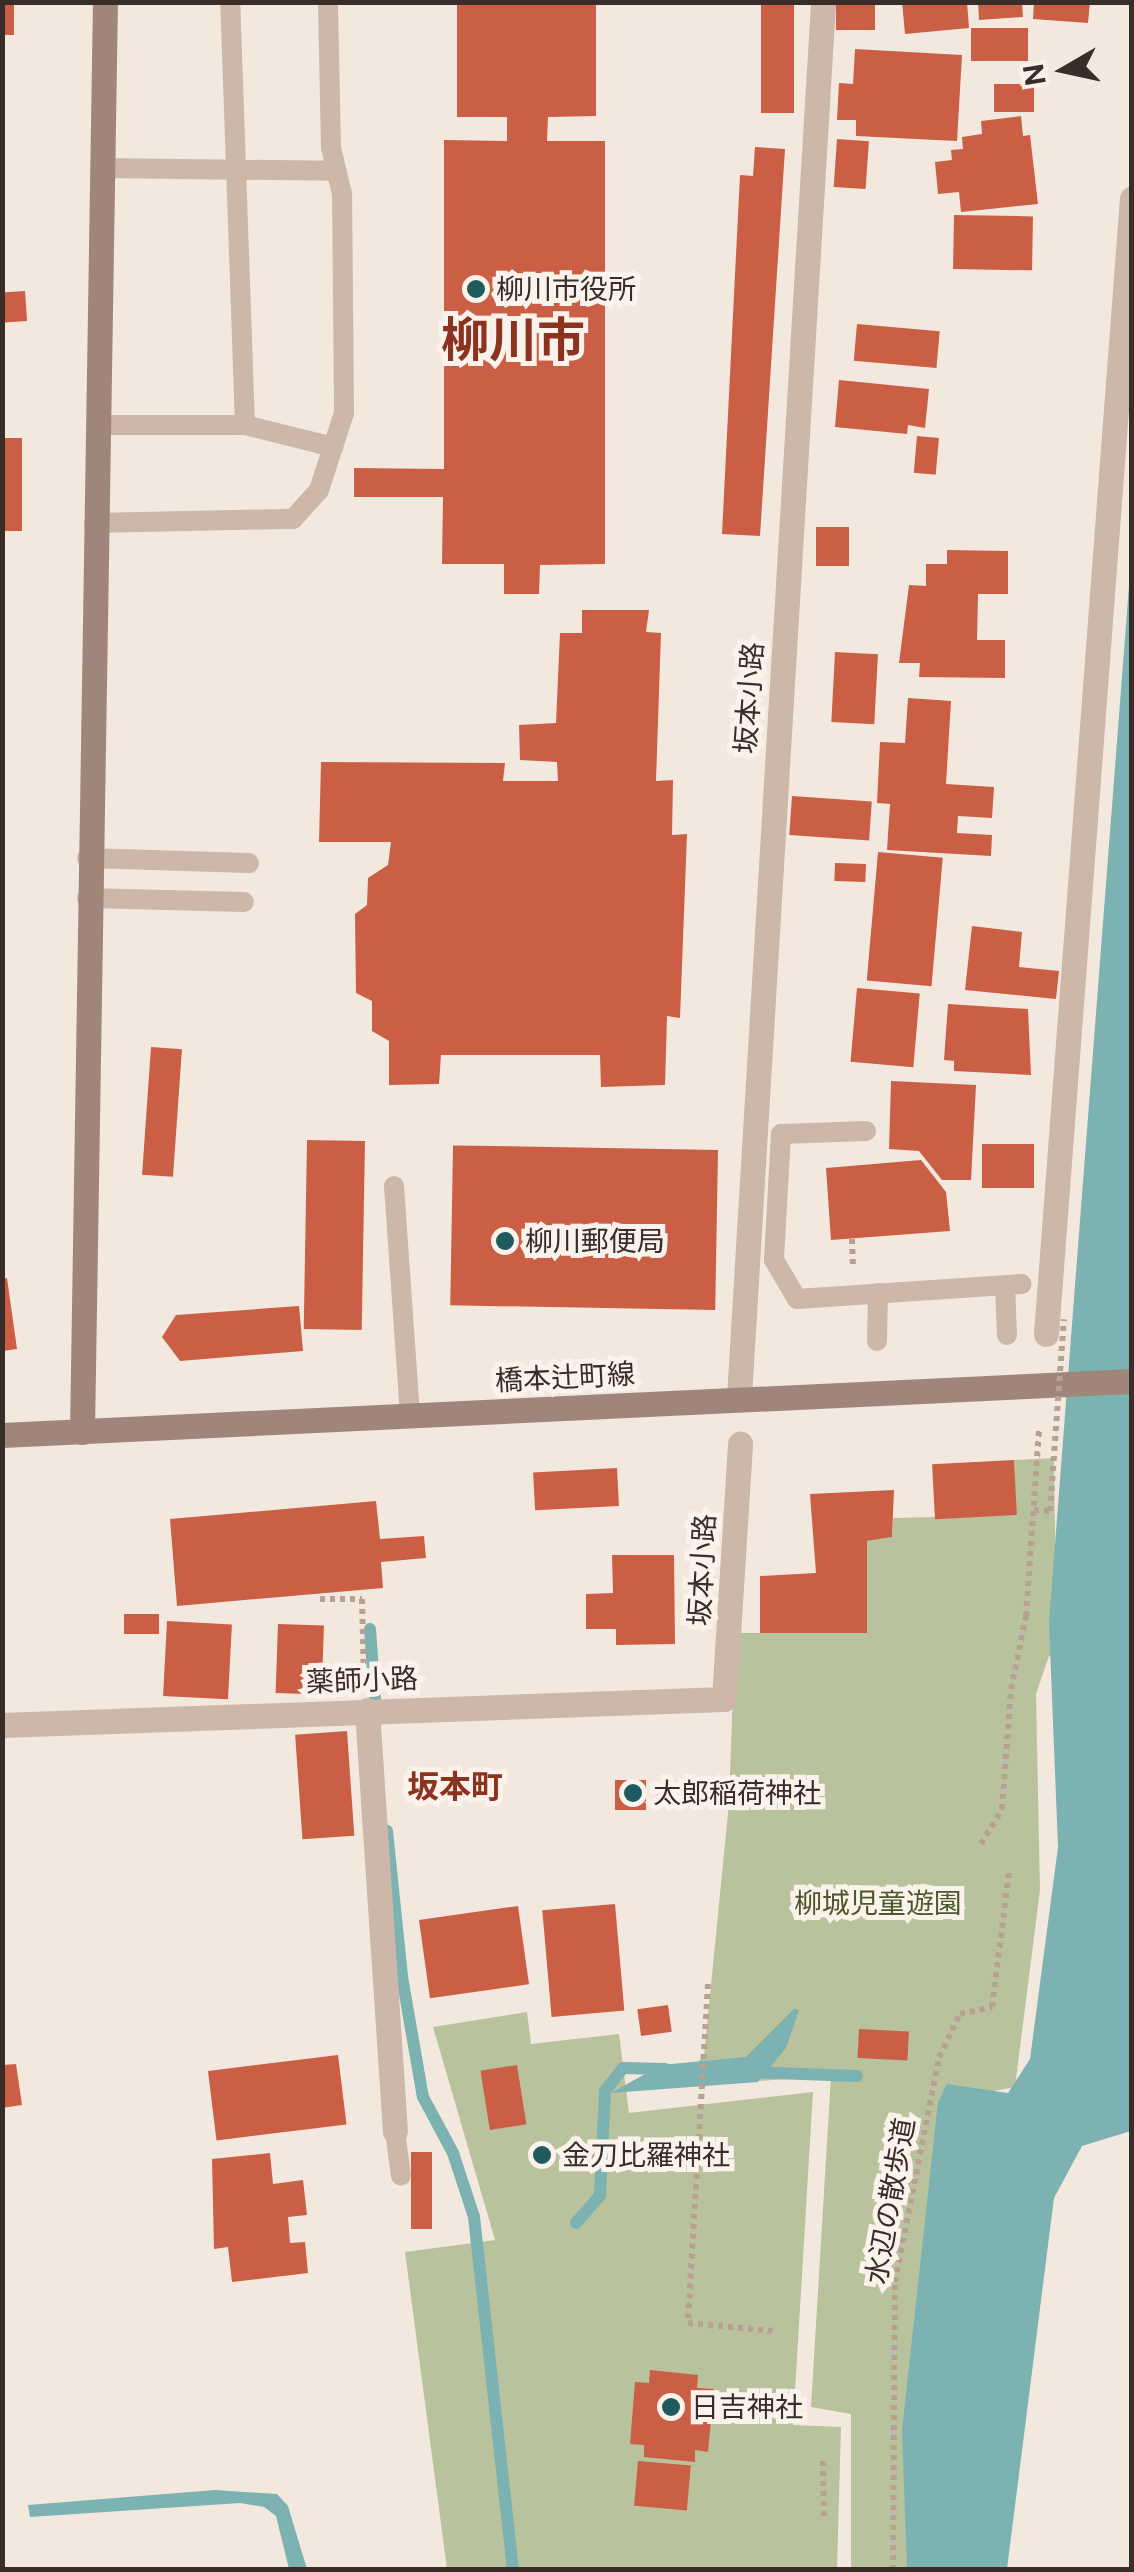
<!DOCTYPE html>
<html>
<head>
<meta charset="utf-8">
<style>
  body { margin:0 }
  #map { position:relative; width:1134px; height:2572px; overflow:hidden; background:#f3e8de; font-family:"Public Sans","Noto Sans JP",sans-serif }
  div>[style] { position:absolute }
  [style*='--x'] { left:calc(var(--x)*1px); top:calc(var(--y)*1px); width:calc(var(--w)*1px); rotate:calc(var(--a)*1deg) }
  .green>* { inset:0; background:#b8c39d }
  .water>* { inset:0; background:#7cb2b1 }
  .stream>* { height:12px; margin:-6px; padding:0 6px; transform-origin:6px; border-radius:6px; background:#7cb2b1 }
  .building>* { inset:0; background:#ca5f46; transform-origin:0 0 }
  .path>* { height:6px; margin-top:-3px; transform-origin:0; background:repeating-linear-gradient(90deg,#b8a193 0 5px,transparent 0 10px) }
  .lane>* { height:20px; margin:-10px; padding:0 10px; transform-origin:10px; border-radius:10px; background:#ccb7a9 }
  .street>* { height:25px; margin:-12.5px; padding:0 12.5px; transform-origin:12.5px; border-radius:12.5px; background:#ccb7a9 }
  .secondary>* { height:25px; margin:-12.5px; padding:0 12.5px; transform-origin:12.5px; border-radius:12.5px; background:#a0867a }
  .path-bridge>* { height:6px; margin-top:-3px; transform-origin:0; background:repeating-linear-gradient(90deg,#b8a193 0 5px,transparent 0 10px) }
  .dots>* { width:28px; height:28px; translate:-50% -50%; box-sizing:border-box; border:5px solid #fbf2eb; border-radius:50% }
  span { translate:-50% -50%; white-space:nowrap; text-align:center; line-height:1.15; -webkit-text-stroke:10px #fbf2eb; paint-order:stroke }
  .poi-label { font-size:28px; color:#392d29 }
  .left { translate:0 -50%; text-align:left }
  .street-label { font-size:28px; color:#392d29 }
  .park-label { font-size:28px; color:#4a582c }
  .quarter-label { font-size:32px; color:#8b331f; font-weight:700 }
  .town-label { font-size:48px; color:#8b331f; font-weight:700 }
  .frame { position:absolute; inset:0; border:5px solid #392d29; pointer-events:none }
  .north { position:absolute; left:1014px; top:20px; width:100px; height:100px; -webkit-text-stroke:8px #fbf2eb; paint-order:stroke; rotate:261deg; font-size:28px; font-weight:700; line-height:40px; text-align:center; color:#392d29 }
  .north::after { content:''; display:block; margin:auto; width:35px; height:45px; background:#392d29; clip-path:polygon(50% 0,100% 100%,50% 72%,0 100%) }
</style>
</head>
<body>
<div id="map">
  <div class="green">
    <div style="clip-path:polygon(1054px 1458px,1056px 1602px,1081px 1658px,1049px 1656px,1036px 1694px,1040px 1890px,1015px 2087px,983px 2093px,947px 2085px,917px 2569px,851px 2569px,851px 2414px,811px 2407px,831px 2076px,669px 2087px,704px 2056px,729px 1803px,735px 1633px,867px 1633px,867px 1541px,892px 1537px,893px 1518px,1016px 1515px,1014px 1460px)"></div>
    <div style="clip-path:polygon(527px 2012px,531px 2044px,619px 2034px,629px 2113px,813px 2092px,793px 2425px,841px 2427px,837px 2569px,447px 2569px,405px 2252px,495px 2240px,433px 2027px)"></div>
  </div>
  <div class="water">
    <div style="clip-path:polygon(1131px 560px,1131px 2131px,1082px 2146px,1054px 2198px,1007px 2569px,907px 2570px,902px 2430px,938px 2102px,947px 2084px,1008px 2093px,1030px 2059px,1058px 1847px,1049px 1622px)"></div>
    <div style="clip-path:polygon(794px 2009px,799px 2010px,786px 2048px,758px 2082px,611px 2093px,661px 2065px,746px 2057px)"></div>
    <div style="clip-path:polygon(215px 2490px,277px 2494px,288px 2506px,307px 2569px,289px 2569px,276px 2516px,264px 2507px,240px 2503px,30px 2517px,28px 2505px)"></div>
  </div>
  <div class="stream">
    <div style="--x:370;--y:1629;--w:83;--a:85.9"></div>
    <div style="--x:387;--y:1831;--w:147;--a:84.1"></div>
    <div style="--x:402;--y:1977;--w:122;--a:80.1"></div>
    <div style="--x:423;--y:2097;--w:64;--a:61.8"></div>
    <div style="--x:453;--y:2153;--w:67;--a:71.8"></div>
    <div style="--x:474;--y:2217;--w:355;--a:83.7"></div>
    <div style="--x:750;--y:2072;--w:107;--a:2.1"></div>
    <div style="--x:576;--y:2223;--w:37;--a:-49"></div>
    <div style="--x:600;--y:2195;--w:104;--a:-87.2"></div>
    <div style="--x:605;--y:2091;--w:29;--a:-52"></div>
    <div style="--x:623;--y:2068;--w:42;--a:1.4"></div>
  </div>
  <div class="building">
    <div style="left:2px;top:2px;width:12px;height:33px"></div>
    <div style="clip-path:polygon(457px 2px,596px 2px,596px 116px,548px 117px,547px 141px,605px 141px,605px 564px,540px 565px,539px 594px,504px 594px,504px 564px,442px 564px,443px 497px,354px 497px,354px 468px,444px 469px,444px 140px,507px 141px,507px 117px,457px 117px)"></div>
    <div style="left:761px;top:2px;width:33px;height:111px"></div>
    <div style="left:836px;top:2px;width:39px;height:28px"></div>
    <div style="clip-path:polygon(902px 2px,967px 2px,969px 28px,905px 34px)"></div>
    <div style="clip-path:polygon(978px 2px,1022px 2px,1023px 17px,979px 20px)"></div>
    <div style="clip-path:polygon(1034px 2px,1090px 2px,1088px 23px,1033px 19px)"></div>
    <div style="left:1028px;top:28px;width:33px;height:57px;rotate:90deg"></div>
    <div style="clip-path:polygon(855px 49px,962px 55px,957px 141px,856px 136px,856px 120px,837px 120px,839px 83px,853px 84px)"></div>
    <div style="left:1034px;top:84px;width:28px;height:40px;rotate:90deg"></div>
    <div style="clip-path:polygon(1021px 116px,1023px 136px,1030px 135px,1038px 204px,961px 212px,959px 192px,938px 194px,935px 162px,952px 160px,951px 150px,963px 149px,962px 137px,982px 134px,981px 121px)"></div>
    <div style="left:837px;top:139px;width:32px;height:48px;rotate:4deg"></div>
    <div style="clip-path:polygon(755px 147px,785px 149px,760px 536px,722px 534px,740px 175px,753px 176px)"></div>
    <div style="left:954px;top:215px;width:79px;height:54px;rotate:1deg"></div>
    <div style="left:25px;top:291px;width:30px;height:23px;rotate:86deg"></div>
    <div style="left:857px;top:324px;width:83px;height:37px;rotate:5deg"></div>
    <div style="clip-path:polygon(839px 380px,929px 389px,925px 428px,908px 425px,907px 434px,835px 427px)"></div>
    <div style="left:917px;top:436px;width:22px;height:37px;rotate:5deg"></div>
    <div style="left:2px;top:438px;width:20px;height:93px"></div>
    <div style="left:849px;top:527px;width:39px;height:33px;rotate:90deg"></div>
    <div style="clip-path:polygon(947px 550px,1008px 551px,1008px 594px,978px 594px,977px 640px,1005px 640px,1005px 678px,919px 677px,920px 663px,899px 663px,909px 585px,926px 586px,926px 564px,947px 564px)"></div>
    <div style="clip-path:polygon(582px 610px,649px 610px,646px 632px,661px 633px,656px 781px,673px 780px,672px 835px,687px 834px,680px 1018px,667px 1016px,665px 1085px,601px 1087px,600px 1055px,441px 1055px,439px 1084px,389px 1085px,389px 1041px,372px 1031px,372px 1001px,356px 993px,355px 914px,367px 905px,368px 878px,388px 865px,391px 842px,319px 842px,321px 762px,505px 763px,503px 781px,558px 781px,557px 762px,520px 760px,519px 725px,556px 723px,560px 633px,582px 633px)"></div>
    <div style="left:835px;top:652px;width:43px;height:70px;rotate:3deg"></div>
    <div style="clip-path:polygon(908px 698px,951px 701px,946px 784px,994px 787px,992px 818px,958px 816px,957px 833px,992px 835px,991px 856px,887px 850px,890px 804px,877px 803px,880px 742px,905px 743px)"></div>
    <div style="left:792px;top:796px;width:80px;height:39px;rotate:4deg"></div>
    <div style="left:878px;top:852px;width:65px;height:129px;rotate:5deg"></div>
    <div style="left:835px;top:863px;width:31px;height:18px;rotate:2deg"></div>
    <div style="clip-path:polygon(972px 926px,1022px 932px,1019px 967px,1059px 971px,1056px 999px,965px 990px)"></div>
    <div style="left:857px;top:988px;width:63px;height:74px;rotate:5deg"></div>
    <div style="clip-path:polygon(948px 1004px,1028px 1009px,1031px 1075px,954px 1071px,954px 1061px,944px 1060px)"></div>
    <div style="left:151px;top:1047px;width:31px;height:128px;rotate:4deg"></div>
    <div style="clip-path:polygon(891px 1081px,976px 1085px,971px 1180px,942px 1180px,919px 1151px,889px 1149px)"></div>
    <div style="left:365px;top:1141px;width:189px;height:58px;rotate:91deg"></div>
    <div style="left:1034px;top:1144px;width:44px;height:52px;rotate:90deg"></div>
    <div style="left:718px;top:1150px;width:160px;height:265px;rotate:91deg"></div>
    <div style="clip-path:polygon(921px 1160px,946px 1192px,950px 1231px,831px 1240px,826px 1168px)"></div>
    <div style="clip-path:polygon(7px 1278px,17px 1349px,2px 1351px,2px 1279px)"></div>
    <div style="clip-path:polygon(299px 1306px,303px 1351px,180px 1361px,162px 1337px,176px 1315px)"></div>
    <div style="left:1014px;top:1460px;width:55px;height:82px;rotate:87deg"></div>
    <div style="left:617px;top:1468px;width:38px;height:84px;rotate:87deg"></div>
    <div style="clip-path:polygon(894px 1490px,892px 1537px,867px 1541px,867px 1633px,760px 1633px,760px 1576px,816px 1573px,810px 1494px)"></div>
    <div style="clip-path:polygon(376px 1501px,380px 1539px,424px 1536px,426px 1558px,381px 1562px,383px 1588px,177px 1606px,170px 1519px)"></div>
    <div style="clip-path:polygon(612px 1555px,674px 1555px,675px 1644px,616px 1645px,616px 1629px,586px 1629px,586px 1594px,613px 1593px)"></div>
    <div style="left:159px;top:1614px;width:20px;height:35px;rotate:90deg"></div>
    <div style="left:167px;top:1621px;width:65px;height:75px;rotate:3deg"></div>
    <div style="left:278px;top:1624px;width:46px;height:69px;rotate:2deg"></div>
    <div style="left:347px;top:1731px;width:105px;height:52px;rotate:86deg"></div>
    <div style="left:615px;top:1780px;width:31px;height:30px"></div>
    <div style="left:615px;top:1904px;width:107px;height:73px;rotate:85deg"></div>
    <div style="left:518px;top:1906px;width:79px;height:100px;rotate:82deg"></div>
    <div style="left:668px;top:2005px;width:27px;height:31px;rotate:82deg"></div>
    <div style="left:859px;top:2029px;width:50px;height:29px;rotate:3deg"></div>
    <div style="left:338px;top:2055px;width:70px;height:131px;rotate:83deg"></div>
    <div style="clip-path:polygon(16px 2064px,22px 2105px,2px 2108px,2px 2065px)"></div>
    <div style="left:517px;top:2065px;width:60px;height:37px;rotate:81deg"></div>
    <div style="left:411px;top:2152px;width:21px;height:77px"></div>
    <div style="clip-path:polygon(270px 2153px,273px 2184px,303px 2180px,307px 2215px,288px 2217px,290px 2243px,305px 2242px,308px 2273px,232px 2282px,228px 2247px,214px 2249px,212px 2159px)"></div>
    <div style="clip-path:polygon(650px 2370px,698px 2375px,697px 2388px,714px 2389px,708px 2452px,695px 2450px,695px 2462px,644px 2457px,644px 2445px,630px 2444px,635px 2382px,649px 2383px)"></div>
    <div style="left:638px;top:2461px;width:53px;height:45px;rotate:5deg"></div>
  </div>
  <div class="path">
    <div style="--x:852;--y:1239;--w:28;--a:88"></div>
    <div style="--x:1034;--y:1510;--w:16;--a:4"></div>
    <div style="--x:1050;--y:1511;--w:70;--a:-85.9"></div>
    <div style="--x:320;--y:1599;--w:42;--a:0"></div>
    <div style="--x:362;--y:1599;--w:81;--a:88.6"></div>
    <div style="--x:657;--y:1792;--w:62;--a:-1.8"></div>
    <div style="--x:981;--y:1844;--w:41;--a:-59"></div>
    <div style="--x:1002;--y:1809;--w:120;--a:-85.7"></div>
    <div style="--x:1011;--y:1689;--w:75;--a:-78.4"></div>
    <div style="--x:1026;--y:1616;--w:186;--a:-86"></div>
    <div style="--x:708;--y:1984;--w:340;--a:93.4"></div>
    <div style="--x:688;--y:2323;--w:86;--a:5.3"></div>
    <div style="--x:570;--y:2154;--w:128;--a:5.4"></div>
    <div style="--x:823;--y:2461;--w:57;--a:89"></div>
    <div style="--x:893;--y:2570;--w:288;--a:-89.6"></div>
    <div style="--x:895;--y:2282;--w:229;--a:-78.9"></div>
    <div style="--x:939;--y:2057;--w:48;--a:-64"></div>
    <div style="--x:960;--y:2014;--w:33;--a:-12"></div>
    <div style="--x:992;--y:2007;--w:136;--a:-82.8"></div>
  </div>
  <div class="lane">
    <div style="--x:101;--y:168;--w:233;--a:0.7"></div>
    <div style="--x:96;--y:425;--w:149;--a:0"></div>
    <div style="--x:245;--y:425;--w:423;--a:-92"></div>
    <div style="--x:245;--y:425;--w:91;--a:14"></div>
    <div style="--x:94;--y:523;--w:199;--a:-1.2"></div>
    <div style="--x:293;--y:519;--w:39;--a:-48"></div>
    <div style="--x:319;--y:490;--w:81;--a:-72"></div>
    <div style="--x:344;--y:413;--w:219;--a:-90.5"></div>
    <div style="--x:342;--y:194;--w:47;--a:-103.4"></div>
    <div style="--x:331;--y:148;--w:146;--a:-91.2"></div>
    <div style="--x:87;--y:858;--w:162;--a:1.8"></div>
    <div style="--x:87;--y:898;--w:157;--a:1.5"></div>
    <div style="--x:866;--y:1131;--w:85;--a:178"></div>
    <div style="--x:781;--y:1134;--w:126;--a:93.2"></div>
    <div style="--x:774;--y:1260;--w:45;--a:59.5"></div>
    <div style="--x:797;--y:1299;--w:225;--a:-3.8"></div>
    <div style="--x:394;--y:1186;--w:231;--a:86"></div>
    <div style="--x:1005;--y:1285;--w:50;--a:87.7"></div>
    <div style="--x:877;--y:1341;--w:48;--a:-88.8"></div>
    <div style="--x:395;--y:2131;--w:45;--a:82.4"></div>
  </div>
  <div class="street">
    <div style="--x:1046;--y:1334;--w:1139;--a:-85.67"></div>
    <div style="--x:739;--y:1397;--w:1398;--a:-86.55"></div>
    <div style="--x:367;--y:1710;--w:422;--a:86.2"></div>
    <div style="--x:2;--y:1725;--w:722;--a:-2.06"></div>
    <div style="--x:724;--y:1699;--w:256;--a:-86.4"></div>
  </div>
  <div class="secondary">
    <div style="--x:82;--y:1432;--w:1430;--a:-89.08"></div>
    <div style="--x:2;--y:1435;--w:1131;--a:-2.74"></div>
  </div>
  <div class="path-bridge">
    <div style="--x:1055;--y:1441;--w:122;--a:-85.8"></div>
  </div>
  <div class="dots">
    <div style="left:476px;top:289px;background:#1d5b5c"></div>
    <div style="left:505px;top:1241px;background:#1d5b5c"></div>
    <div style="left:633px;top:1793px;background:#1d5b5c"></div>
    <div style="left:542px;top:2155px;background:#1d5b5c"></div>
    <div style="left:671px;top:2407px;background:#1d5b5c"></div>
  </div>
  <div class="poi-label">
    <span class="left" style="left:496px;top:289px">柳川市役所</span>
    <span class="left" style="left:525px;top:1241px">柳川郵便局</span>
    <span class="left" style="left:653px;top:1793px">太郎稲荷神社</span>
    <span class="left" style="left:562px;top:2155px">金刀比羅神社</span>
    <span class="left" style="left:691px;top:2407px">日吉神社</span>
  </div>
  <div class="street-label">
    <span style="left:749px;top:698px;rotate:-86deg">坂本小路</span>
    <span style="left:565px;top:1377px;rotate:-3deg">橋本辻町線</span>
    <span style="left:702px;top:1570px;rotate:-87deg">坂本小路</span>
    <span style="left:362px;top:1680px;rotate:-2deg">薬師小路</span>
    <span style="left:890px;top:2201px;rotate:-80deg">水辺の散歩道</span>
  </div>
  <div class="park-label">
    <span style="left:878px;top:1903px">柳城児童遊園</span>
  </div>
  <div class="quarter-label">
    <span style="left:455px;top:1787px">坂本町</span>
  </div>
  <div class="town-label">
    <span style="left:513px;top:340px">柳川市</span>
  </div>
  <div class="frame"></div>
  <div class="north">N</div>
</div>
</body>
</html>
